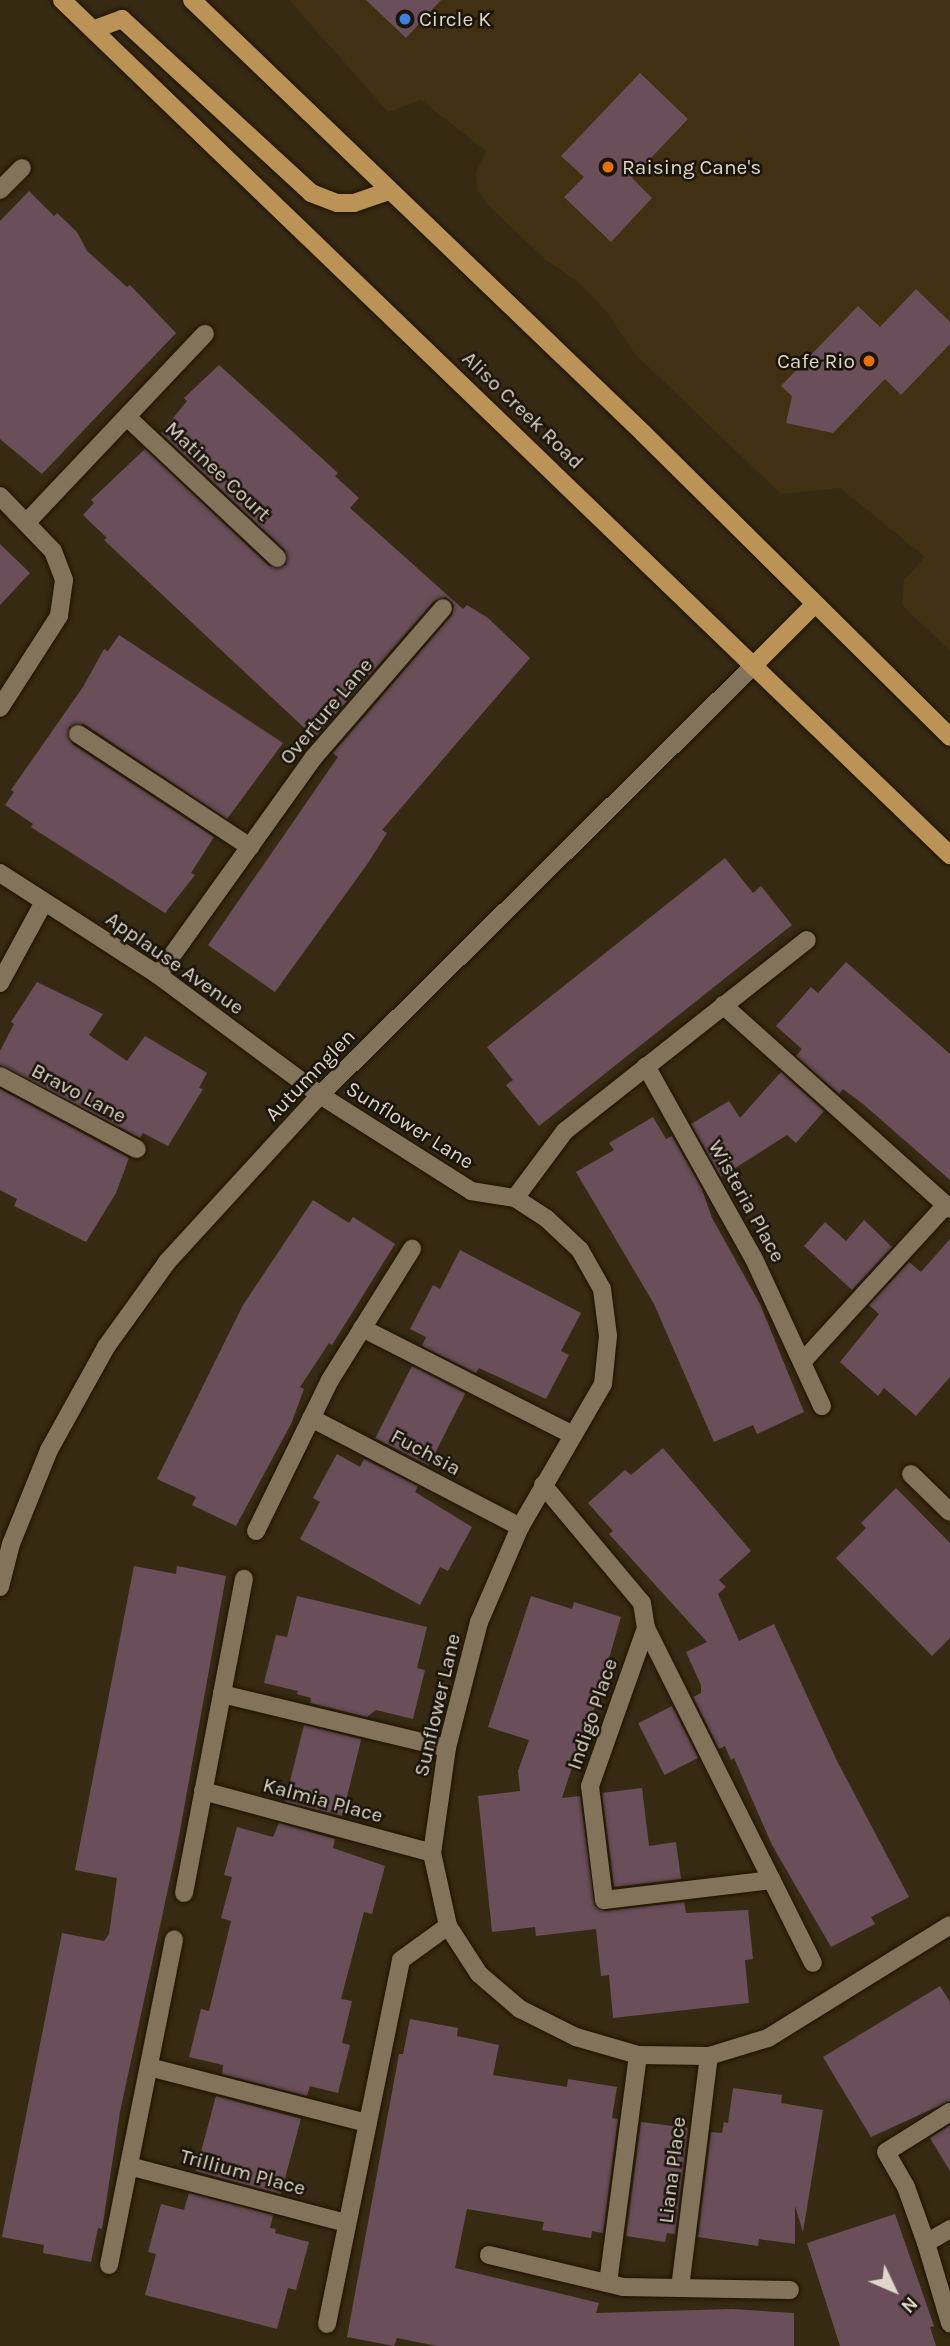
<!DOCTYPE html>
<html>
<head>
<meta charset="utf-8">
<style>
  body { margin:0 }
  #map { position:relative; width:950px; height:2346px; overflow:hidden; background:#372a13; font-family:Karla,sans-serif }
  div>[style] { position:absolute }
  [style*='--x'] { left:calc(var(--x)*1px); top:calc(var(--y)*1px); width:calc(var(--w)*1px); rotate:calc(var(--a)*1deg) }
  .built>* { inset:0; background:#413011 }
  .building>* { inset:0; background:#6a4f5b; transform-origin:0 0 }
  .roads { filter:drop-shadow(0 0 2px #1e1300) drop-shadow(0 0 2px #1e1300) }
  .minor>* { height:18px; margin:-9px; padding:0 9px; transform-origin:9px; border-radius:9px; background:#82735a }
  .major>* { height:18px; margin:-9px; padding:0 9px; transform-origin:9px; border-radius:9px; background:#bc9357 }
  .dots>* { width:19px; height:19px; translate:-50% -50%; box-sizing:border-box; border:4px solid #1a140a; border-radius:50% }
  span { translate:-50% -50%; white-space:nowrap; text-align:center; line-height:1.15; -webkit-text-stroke:5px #1a140a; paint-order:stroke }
  .poi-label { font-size:21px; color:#dfd6c9 }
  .left { translate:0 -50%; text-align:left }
  .right { translate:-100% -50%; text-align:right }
  .street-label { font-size:21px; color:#dfd6c9 }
  .north { position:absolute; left:859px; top:2255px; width:70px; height:70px; -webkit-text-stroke:5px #1a140a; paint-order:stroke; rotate:134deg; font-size:19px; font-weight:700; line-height:28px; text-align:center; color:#dfd6c9 }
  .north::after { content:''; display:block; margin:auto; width:24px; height:32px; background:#dfd6c9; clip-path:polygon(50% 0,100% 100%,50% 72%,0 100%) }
</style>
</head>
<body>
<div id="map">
  <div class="built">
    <div style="clip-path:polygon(289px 0,950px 0,950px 651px,902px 605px,904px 580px,925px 557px,840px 488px,781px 494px,634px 353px,606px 311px,579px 283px,545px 259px,488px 205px,477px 190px,476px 172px,486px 151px,421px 100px,388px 112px)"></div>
  </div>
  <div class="building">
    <div style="clip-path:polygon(366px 0,441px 0,406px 38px)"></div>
    <div style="clip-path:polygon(640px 73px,688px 119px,632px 178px,652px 198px,611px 242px,564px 197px,584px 177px,561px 156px)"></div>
    <div style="clip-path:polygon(29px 191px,54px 216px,57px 213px,77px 232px,87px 251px,127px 287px,130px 285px,176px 333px,42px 474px,0 439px,0 221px)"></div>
    <div style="clip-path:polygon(916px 289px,950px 322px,950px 344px,901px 395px,885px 379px,833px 433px,786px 423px,792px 396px,781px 386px,858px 306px,880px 327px)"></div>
    <div style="clip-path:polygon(219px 365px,338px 473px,335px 476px,359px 498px,350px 508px,463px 609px,467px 605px,488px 618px,530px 658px,382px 830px,387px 833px,368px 863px,275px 992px,208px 945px,338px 757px,333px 753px,452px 615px,454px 605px,446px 597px,434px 601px,315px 738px,104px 540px,107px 538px,83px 515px,94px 503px,91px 500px,145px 449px,269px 566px,286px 565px,285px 550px,161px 433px,187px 401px,184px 398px)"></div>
    <div style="clip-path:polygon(0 544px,30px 573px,0 605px)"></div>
    <div style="clip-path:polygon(119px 635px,283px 743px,227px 819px,84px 724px,69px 727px,72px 744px,214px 837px,191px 873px,195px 875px,165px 913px,31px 827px,33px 824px,5px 805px,14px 792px,11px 790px,83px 687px,104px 649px,108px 651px)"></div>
    <div style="clip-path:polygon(725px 858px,753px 893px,761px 886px,792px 925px,539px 1126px,506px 1085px,513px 1080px,487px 1047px)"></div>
    <div style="clip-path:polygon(846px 962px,950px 1054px,950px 1180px,863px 1104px,843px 1089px,839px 1094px,796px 1056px,802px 1049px,776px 1026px,811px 987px,818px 993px)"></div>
    <div style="clip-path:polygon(37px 982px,103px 1014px,89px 1035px,127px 1061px,145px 1036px,207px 1073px,199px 1088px,203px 1089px,168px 1146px,143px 1133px,140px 1138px,0 1065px,0 1051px,14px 1024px,11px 1022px)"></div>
    <div style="clip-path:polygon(781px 1072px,824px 1111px,796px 1143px,787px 1135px,721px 1177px,691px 1124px,729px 1101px,740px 1118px)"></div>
    <div style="clip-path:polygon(0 1089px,129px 1158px,116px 1193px,86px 1242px,14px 1206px,17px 1199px,0 1190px)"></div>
    <div style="clip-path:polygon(653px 1117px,666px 1139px,672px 1136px,702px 1189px,712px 1218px,760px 1304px,804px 1412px,757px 1434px,753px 1425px,714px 1442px,654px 1304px,576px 1172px,614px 1150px,609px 1143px)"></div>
    <div style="clip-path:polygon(313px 1200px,349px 1223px,353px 1217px,395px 1244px,332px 1345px,329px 1343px,300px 1387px,304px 1389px,291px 1424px,236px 1526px,192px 1505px,196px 1497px,157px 1479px,243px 1305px)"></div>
    <div style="clip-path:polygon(864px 1220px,892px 1247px,852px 1290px,804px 1246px,825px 1222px,846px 1241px)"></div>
    <div style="clip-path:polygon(950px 1239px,950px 1377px,916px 1416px,884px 1388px,878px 1396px,840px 1362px,879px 1314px,869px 1305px,909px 1262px,921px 1272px)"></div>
    <div style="clip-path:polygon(460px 1250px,581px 1313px,561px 1351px,569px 1355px,546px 1399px,479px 1368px,476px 1373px,422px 1346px,426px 1337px,410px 1329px,433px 1285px,440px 1289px)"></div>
    <div style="left:412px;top:1366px;width:60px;height:81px;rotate:27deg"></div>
    <div style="clip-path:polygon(663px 1448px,751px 1551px,719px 1580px,726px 1587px,718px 1594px,739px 1641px,774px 1624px,837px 1761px,909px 1897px,871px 1917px,875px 1924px,831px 1947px,772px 1845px,734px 1758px,731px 1760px,725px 1746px,719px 1749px,693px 1697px,701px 1693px,701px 1685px,686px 1652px,707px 1642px,609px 1534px,613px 1531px,588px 1503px,625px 1470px,631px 1475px)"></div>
    <div style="clip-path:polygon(337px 1454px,360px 1467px,364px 1459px,418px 1486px,415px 1492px,472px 1527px,448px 1571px,440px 1567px,420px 1605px,300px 1539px,320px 1502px,313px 1498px)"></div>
    <div style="clip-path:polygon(896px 1488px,950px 1543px,950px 1638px,932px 1656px,836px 1558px,866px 1528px,861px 1523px)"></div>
    <div style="clip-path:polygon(134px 1566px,176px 1574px,177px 1566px,226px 1576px,177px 1847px,120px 2112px,102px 2229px,98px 2228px,91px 2262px,43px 2253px,44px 2245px,2px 2237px,62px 1933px,104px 1941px,109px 1934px,117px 1878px,75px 1870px)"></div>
    <div style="clip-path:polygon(297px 1596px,427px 1627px,417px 1668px,425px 1670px,413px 1719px,376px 1710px,367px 1717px,310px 1703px,311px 1698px,297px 1694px,298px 1691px,264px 1683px,276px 1635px,287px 1637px)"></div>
    <div style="clip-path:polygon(531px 1596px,572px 1609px,574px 1602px,621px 1617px,589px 1727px,585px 1727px,562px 1798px,580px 1796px,595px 1906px,605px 1911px,684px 1902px,686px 1913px,748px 1910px,753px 1959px,745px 1960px,749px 2003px,613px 2018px,609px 1975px,601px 1976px,596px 1929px,536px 1936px,535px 1927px,492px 1932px,478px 1796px,520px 1791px,518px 1771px,529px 1740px,488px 1727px)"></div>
    <div style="left:672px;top:1706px;width:58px;height:38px;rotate:63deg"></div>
    <div style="left:304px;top:1725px;width:59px;height:79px;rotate:14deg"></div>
    <div style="clip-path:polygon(642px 1788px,649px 1846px,676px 1842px,681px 1879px,614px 1887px,602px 1793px)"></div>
    <div style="clip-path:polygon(279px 1823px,335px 1839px,333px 1848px,385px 1866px,372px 1914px,364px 1912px,341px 1999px,352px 2001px,342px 2043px,350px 2045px,338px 2093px,310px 2086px,307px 2096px,222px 2074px,223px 2065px,189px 2057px,201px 2009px,209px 2011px,231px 1921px,221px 1918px,232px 1877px,224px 1875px,237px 1827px,273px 1837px)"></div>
    <div style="clip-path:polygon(940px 1986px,950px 2002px,950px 2101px,871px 2137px,823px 2057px)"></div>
    <div style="clip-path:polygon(410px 2019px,458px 2028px,457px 2036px,499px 2045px,493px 2075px,567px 2087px,568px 2079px,617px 2087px,612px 2118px,618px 2119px,603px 2233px,592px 2231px,591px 2238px,542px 2230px,544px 2222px,467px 2209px,455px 2268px,599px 2303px,596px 2313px,732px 2309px,794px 2313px,794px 2346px,437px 2346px,397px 2338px,394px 2346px,347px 2337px,399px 2054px,403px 2054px)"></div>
    <div style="clip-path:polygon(733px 2088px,782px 2095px,781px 2103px,823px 2110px,803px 2232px,795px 2206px,795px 2244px,759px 2239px,758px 2246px,698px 2237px,711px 2132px,722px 2133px,724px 2122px,728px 2123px)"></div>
    <div style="left:216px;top:2096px;width:88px;height:78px;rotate:15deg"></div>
    <div style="clip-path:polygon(641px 2122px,688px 2128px,675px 2234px,667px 2233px,665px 2242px,626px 2236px)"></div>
    <div style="clip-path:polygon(950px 2125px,950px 2171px,930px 2138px)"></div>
    <div style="clip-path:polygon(189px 2193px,273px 2215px,270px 2228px,276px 2229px,275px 2233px,309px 2242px,296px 2290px,288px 2288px,277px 2329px,145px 2295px,156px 2254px,148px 2252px,161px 2204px,184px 2210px)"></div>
    <div style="clip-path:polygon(895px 2214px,934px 2326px,930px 2327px,936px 2346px,840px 2346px,807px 2243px)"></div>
  </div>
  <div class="roads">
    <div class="minor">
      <div style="--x:0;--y:190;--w:31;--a:-45"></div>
      <div style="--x:127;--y:417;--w:206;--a:43.2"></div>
      <div style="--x:0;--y:496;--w:76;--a:46.1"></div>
      <div style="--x:53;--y:551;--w:31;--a:69"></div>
      <div style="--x:64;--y:580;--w:36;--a:98"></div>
      <div style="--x:59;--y:616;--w:109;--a:122.7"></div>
      <div style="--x:27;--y:522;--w:259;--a:-46.6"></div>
      <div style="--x:78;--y:734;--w:206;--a:33.3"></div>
      <div style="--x:0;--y:873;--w:188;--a:32.8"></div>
      <div style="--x:158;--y:975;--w:202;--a:36.5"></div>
      <div style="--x:320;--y:1095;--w:179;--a:32.4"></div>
      <div style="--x:471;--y:1191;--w:45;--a:9"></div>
      <div style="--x:515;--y:1198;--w:38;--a:33"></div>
      <div style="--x:547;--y:1219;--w:45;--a:43.2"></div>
      <div style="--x:580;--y:1250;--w:45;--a:60.6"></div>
      <div style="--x:602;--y:1289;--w:47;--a:82.7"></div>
      <div style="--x:608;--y:1336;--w:48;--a:95.9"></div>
      <div style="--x:603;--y:1384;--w:165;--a:120.1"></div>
      <div style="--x:520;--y:1527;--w:103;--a:113.3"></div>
      <div style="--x:479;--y:1622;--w:130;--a:104.3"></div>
      <div style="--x:447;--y:1748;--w:106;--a:98.1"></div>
      <div style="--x:432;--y:1853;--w:75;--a:77.6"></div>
      <div style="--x:448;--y:1926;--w:57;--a:57.1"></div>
      <div style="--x:479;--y:1974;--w:54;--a:40.5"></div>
      <div style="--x:520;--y:2009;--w:63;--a:26.6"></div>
      <div style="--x:576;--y:2037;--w:65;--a:16.2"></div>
      <div style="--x:638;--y:2055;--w:71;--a:0.8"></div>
      <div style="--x:709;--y:2056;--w:62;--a:-17"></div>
      <div style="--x:768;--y:2038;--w:214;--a:-31.8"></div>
      <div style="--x:158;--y:975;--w:268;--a:-54.4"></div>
      <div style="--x:314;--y:757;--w:197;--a:-49.1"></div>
      <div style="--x:0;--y:983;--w:92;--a:-61.5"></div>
      <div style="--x:723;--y:1005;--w:305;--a:41.9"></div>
      <div style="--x:646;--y:1066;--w:221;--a:60.8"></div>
      <div style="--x:754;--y:1259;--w:162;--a:65.2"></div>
      <div style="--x:0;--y:1076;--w:155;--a:28.1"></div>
      <div style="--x:515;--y:1198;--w:84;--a:-53.3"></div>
      <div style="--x:565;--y:1131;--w:308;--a:-38.3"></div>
      <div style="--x:362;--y:1328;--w:234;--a:26.9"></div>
      <div style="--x:803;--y:1361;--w:212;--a:-47.5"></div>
      <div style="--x:311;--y:1418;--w:236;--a:27.5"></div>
      <div style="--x:911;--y:1474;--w:54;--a:44.3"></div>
      <div style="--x:543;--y:1485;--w:154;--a:50"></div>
      <div style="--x:642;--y:1603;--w:25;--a:81"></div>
      <div style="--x:646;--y:1628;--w:374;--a:63.5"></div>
      <div style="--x:256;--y:1531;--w:168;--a:-63.9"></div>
      <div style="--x:330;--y:1380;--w:155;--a:-58"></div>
      <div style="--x:0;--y:1587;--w:44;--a:-75.7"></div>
      <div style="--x:11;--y:1544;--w:101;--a:-68"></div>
      <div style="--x:49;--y:1450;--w:118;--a:-61"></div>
      <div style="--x:106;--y:1347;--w:105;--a:-54.3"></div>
      <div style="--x:167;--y:1262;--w:226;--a:-47.5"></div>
      <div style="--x:320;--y:1095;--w:610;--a:-44.73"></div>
      <div style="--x:646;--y:1628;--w:168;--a:109.5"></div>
      <div style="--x:590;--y:1786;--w:115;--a:83"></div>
      <div style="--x:604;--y:1900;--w:169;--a:-6.8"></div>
      <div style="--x:222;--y:1694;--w:231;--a:13.5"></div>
      <div style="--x:203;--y:1791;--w:237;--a:15.1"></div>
      <div style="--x:184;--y:1893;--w:320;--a:-79.2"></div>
      <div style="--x:149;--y:2067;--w:225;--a:14.4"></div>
      <div style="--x:950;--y:2112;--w:75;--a:148"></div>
      <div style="--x:886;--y:2152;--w:40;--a:60.3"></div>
      <div style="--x:906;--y:2187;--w:59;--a:70.3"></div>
      <div style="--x:926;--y:2243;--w:28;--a:-30"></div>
      <div style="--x:129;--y:2166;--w:225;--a:14.7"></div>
      <div style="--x:926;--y:2243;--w:84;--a:73.3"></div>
      <div style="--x:489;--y:2255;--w:138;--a:13.4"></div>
      <div style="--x:623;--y:2287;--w:167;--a:1"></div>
      <div style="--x:109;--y:2265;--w:332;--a:-78.7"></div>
      <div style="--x:608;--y:2283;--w:230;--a:-82.5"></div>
      <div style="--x:680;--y:2288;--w:234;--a:-82.9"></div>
      <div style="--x:327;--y:2324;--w:371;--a:-78.5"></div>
      <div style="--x:401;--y:1960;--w:58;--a:-35.9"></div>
    </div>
    <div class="major">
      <div style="--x:62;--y:0;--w:1233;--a:43.92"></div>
      <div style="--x:192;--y:0;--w:625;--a:43.83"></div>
      <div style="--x:643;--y:433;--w:432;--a:44.7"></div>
      <div style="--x:95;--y:29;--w:29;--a:-20"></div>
      <div style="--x:122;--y:19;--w:257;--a:42.6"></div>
      <div style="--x:311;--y:193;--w:28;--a:21"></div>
      <div style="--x:337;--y:203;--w:17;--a:0"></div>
      <div style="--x:354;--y:203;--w:36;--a:-19"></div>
      <div style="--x:753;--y:666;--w:85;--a:-45"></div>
    </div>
  </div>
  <div class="dots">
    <div style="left:405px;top:19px;background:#3f7fe0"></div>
    <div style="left:608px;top:167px;background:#e8710a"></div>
    <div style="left:869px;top:361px;background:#e8710a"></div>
  </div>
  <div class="poi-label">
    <span class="left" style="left:419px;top:19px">Circle K</span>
    <span class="left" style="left:622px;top:167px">Raising Cane's</span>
    <span class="right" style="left:855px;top:361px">Cafe Rio</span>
  </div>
  <div class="street-label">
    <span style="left:523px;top:410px;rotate:44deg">Aliso Creek Road</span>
    <span style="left:218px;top:471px;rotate:43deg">Matinee Court</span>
    <span style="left:326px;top:711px;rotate:-50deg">Overture Lane</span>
    <span style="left:175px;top:963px;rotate:35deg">Applause Avenue</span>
    <span style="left:310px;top:1075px;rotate:-46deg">Autumnglen</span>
    <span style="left:79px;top:1093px;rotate:28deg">Bravo Lane</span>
    <span style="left:410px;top:1125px;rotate:32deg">Sunflower Lane</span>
    <span style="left:747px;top:1201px;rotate:61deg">Wisteria Place</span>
    <span style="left:426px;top:1452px;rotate:28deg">Fuchsia</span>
    <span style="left:437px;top:1705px;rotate:-77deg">Sunflower Lane</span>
    <span style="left:592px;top:1714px;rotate:-71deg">Indigo Place</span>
    <span style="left:323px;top:1800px;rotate:15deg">Kalmia Place</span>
    <span style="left:672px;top:2170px;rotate:-83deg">Liana Place</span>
    <span style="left:243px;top:2172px;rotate:15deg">Trillium Place</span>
  </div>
  <div class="north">N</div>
</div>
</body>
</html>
